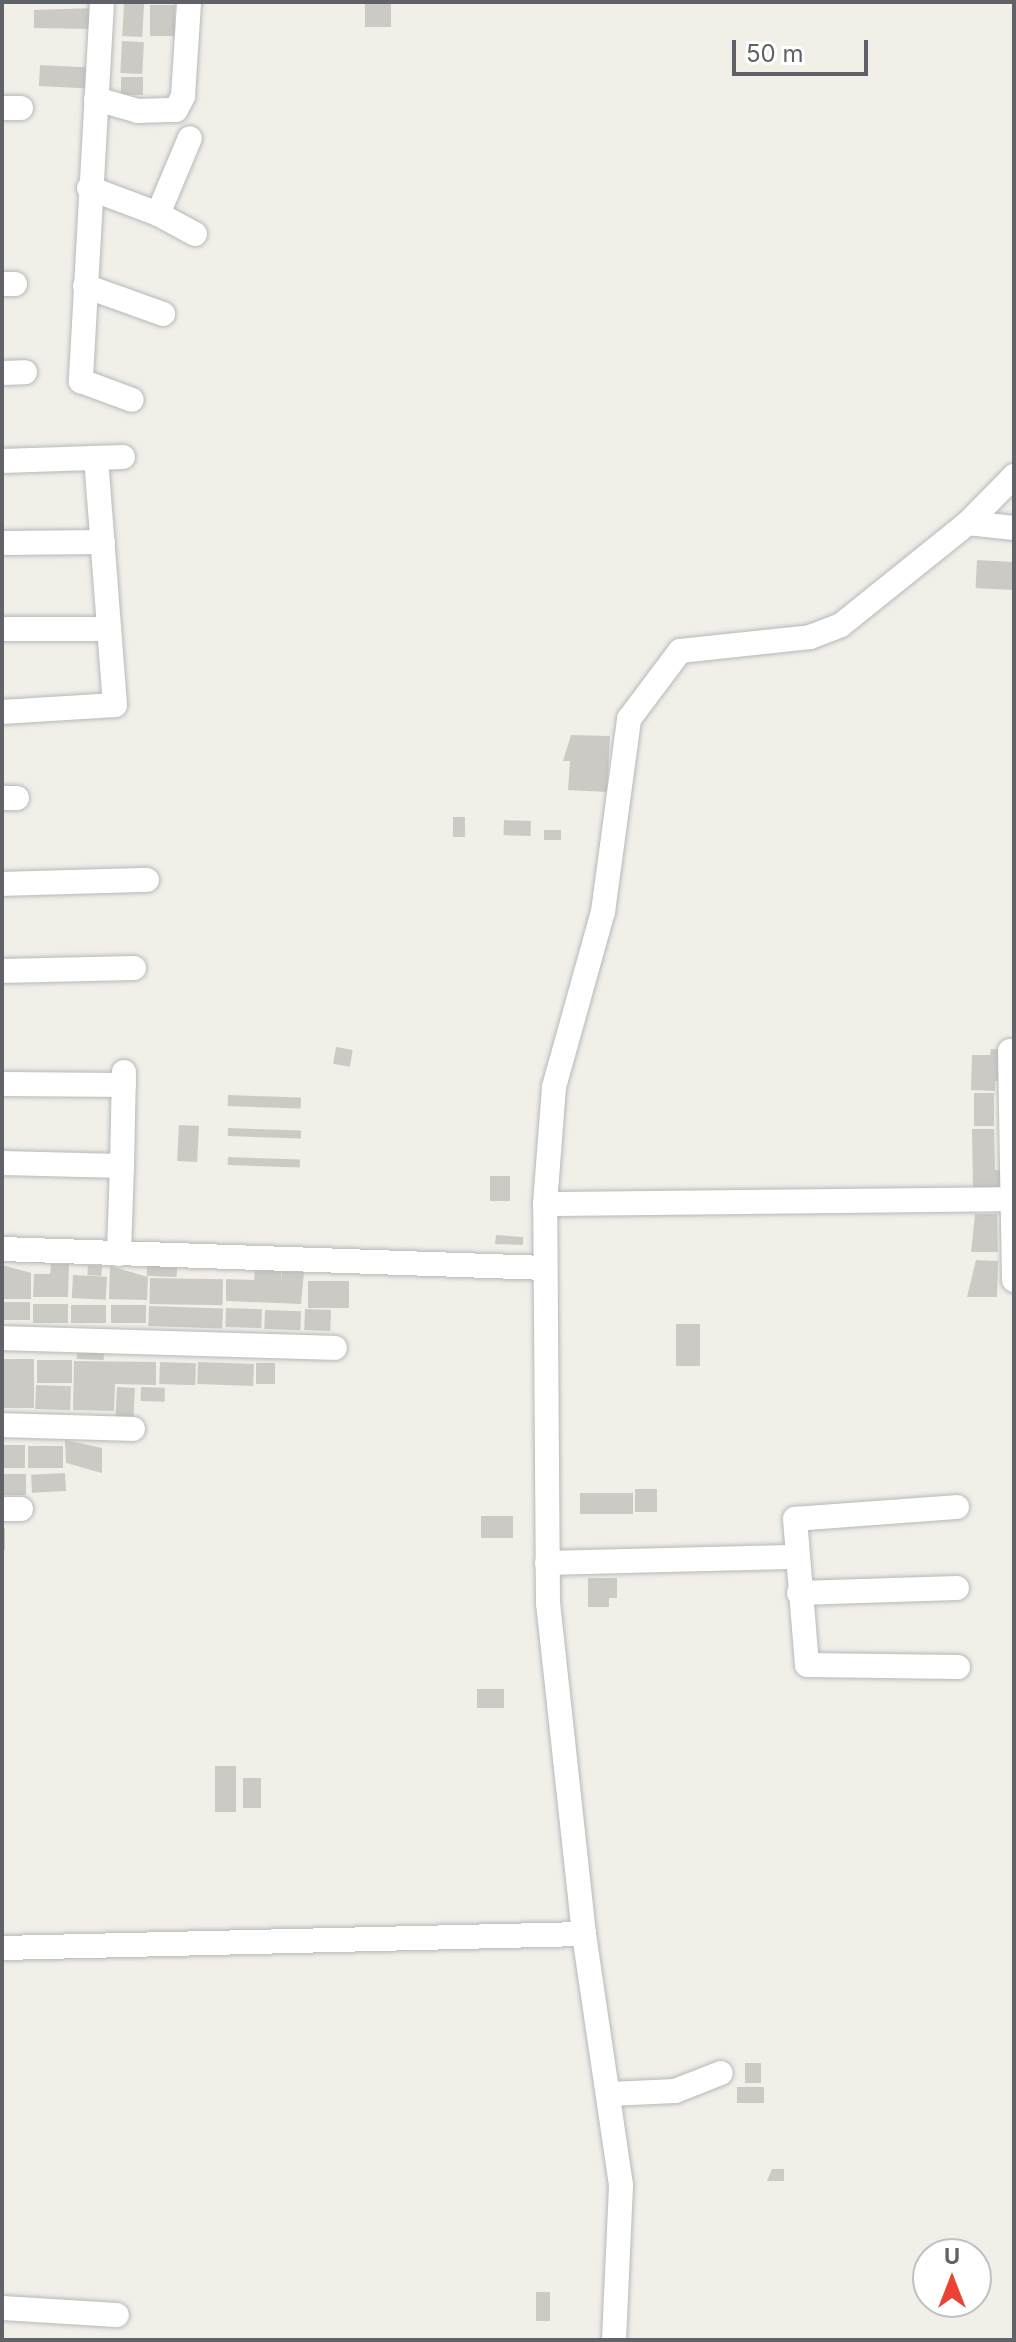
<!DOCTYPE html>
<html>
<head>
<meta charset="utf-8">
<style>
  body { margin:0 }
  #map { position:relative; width:1016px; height:2342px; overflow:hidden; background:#f1efe8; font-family:Inter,sans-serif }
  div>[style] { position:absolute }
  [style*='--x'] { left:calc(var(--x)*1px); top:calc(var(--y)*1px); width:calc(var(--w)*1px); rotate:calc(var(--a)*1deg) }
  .building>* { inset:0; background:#cccac5; transform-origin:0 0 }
  .roads { filter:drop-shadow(0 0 2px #b5b8bc) drop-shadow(0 0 2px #b5b8bc) }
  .minor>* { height:24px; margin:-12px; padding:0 12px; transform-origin:12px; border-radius:12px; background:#fff }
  span { translate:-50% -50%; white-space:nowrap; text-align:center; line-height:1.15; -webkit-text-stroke:6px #fff; paint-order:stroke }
  .frame { position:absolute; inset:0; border:4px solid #5f6368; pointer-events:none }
  .north { position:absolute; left:912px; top:2238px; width:80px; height:80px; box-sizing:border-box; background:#fff; border:2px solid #bfc1c3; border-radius:50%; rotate:0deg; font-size:22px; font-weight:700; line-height:32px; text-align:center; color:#5f6368 }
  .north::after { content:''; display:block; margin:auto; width:28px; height:36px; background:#ea4335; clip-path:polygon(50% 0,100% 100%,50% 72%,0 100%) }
  .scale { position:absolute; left:732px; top:40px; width:136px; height:36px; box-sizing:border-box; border:4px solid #5f6368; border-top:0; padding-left:10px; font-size:24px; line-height:28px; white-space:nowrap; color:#5f6368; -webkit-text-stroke:6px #fff; paint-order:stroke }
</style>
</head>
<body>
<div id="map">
  <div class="building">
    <div style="left:365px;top:2px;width:26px;height:25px"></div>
    <div style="left:124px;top:3px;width:20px;height:33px;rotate:3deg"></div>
    <div style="left:150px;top:5px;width:25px;height:31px"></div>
    <div style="clip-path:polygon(94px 8px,94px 29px,34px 28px,34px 10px)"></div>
    <div style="left:122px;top:41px;width:22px;height:32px;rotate:3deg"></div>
    <div style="left:40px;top:65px;width:54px;height:21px;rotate:3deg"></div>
    <div style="left:121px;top:77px;width:22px;height:18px"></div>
    <div style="left:977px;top:560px;width:37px;height:28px;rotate:3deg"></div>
    <div style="clip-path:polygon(571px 735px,610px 736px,607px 792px,568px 790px,570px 761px,563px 761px)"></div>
    <div style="left:453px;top:817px;width:12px;height:20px"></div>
    <div style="left:504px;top:820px;width:27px;height:15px;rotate:2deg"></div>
    <div style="left:544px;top:830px;width:17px;height:10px"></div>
    <div style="left:336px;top:1047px;width:17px;height:17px;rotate:10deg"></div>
    <div style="clip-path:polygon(991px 1049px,1005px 1050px,1004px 1081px,995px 1081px,995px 1091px,971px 1090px,972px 1055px,990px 1055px)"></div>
    <div style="left:974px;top:1093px;width:20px;height:33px"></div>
    <div style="left:228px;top:1095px;width:73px;height:11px;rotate:2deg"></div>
    <div style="left:179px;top:1125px;width:20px;height:36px;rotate:3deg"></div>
    <div style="left:228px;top:1128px;width:73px;height:8px;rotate:2deg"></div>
    <div style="clip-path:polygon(972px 1129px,994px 1129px,995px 1170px,1008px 1170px,1008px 1190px,973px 1191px)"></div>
    <div style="left:228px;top:1157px;width:72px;height:8px;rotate:2deg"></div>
    <div style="left:490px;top:1176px;width:20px;height:25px"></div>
    <div style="clip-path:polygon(975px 1214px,997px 1214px,998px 1252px,971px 1252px)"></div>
    <div style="clip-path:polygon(496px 1235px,523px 1237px,523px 1245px,495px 1244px)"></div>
    <div style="clip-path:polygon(976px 1260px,998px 1261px,997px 1297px,967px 1297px)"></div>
    <div style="clip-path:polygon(51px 1264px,69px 1264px,68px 1297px,33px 1297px,34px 1274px,50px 1274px)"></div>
    <div style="clip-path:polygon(2px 1265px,31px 1273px,31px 1299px,2px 1299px)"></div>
    <div style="left:88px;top:1265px;width:14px;height:10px;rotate:4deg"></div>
    <div style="clip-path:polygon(110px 1266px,148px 1277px,147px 1300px,109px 1299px)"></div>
    <div style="left:147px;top:1266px;width:30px;height:10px;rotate:2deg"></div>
    <div style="clip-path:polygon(255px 1270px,281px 1271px,282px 1281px,282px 1271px,304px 1272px,301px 1304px,226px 1301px,226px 1279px,254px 1280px)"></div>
    <div style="left:73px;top:1275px;width:34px;height:23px;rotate:3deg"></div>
    <div style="left:150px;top:1278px;width:73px;height:26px;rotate:1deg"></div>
    <div style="left:308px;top:1281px;width:41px;height:27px"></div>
    <div style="left:2px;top:1302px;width:28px;height:18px"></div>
    <div style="left:33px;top:1304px;width:35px;height:19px"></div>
    <div style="left:71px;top:1305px;width:35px;height:18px"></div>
    <div style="left:111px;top:1305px;width:35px;height:18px"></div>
    <div style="left:149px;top:1306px;width:74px;height:20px;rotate:2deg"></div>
    <div style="left:226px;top:1308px;width:36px;height:19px;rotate:2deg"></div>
    <div style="left:305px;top:1309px;width:26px;height:21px;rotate:2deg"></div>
    <div style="left:265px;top:1310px;width:36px;height:19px;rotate:2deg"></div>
    <div style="left:676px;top:1324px;width:24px;height:42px"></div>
    <div style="left:77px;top:1351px;width:27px;height:8px;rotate:2deg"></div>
    <div style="left:2px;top:1359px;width:32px;height:49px"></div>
    <div style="left:37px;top:1360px;width:35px;height:23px"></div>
    <div style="clip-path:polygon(74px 1361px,156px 1362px,156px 1385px,115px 1384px,114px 1411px,73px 1410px)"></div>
    <div style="left:160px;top:1362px;width:36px;height:22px;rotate:2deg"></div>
    <div style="left:198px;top:1362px;width:56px;height:22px;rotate:2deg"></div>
    <div style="left:275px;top:1363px;width:21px;height:19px;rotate:90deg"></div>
    <div style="left:36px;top:1385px;width:35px;height:24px;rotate:2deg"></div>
    <div style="left:117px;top:1387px;width:18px;height:33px;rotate:3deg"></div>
    <div style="left:141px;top:1387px;width:24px;height:14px;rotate:2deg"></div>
    <div style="clip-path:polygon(65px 1440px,102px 1448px,102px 1473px,66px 1463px)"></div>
    <div style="left:2px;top:1445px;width:23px;height:23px"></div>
    <div style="left:28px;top:1446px;width:35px;height:22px"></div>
    <div style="left:65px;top:1473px;width:18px;height:34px;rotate:87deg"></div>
    <div style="left:2px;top:1474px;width:24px;height:21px"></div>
    <div style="left:635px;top:1489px;width:22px;height:23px"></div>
    <div style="left:580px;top:1493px;width:53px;height:21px"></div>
    <div style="left:481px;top:1516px;width:32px;height:22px"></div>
    <div style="left:2px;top:1528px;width:3px;height:22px"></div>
    <div style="clip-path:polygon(588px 1578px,617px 1578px,617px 1598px,609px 1598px,609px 1607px,588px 1607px)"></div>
    <div style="left:504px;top:1689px;width:19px;height:27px;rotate:90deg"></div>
    <div style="left:215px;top:1766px;width:21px;height:46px"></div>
    <div style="left:243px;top:1778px;width:18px;height:30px"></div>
    <div style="left:745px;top:2063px;width:16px;height:20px"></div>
    <div style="left:737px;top:2087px;width:27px;height:16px"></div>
    <div style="clip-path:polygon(772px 2169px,784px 2169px,784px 2181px,767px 2181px)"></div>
    <div style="left:536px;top:2292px;width:14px;height:29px"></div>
  </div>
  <div class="roads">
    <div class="minor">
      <div style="--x:102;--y:2;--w:380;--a:93.2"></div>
      <div style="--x:81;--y:381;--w:54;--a:20.4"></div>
      <div style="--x:96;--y:99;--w:44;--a:15.9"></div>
      <div style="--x:138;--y:111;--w:38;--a:-2"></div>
      <div style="--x:176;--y:110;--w:16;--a:-63"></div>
      <div style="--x:183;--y:96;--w:94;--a:-86.3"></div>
      <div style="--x:2;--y:108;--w:19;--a:0"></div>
      <div style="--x:89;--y:188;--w:74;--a:20.6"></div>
      <div style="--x:158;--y:214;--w:82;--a:-67.2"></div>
      <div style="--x:158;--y:214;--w:42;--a:28.4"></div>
      <div style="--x:2;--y:284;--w:13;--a:0"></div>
      <div style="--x:85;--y:286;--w:83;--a:19.7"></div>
      <div style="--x:2;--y:373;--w:23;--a:-2"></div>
      <div style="--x:2;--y:461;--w:121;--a:-1.9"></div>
      <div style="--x:968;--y:523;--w:46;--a:6.2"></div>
      <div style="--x:2;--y:543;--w:101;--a:-0.6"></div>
      <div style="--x:2;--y:629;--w:107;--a:0"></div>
      <div style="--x:2;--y:712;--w:113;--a:-3.5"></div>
      <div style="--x:115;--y:705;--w:247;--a:-94.4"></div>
      <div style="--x:2;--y:798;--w:15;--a:0"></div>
      <div style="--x:2;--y:884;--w:145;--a:-1.6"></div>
      <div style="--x:2;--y:971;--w:132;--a:-1.3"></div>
      <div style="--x:1010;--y:1051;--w:229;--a:89"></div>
      <div style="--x:4;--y:1084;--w:120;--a:0.5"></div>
      <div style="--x:2;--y:1163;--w:120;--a:1.4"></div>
      <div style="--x:122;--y:1166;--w:88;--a:92"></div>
      <div style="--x:122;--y:1166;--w:94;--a:-88.8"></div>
      <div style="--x:545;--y:1204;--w:469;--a:-0.6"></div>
      <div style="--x:2;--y:1249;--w:543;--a:2"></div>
      <div style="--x:2;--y:1338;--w:333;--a:1.7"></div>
      <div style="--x:2;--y:1425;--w:131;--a:1.7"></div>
      <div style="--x:957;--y:1507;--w:162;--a:175.8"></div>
      <div style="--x:795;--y:1519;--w:146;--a:85.3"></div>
      <div style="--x:807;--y:1665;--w:151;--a:0.8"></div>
      <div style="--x:2;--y:1509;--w:19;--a:0"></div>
      <div style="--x:547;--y:1563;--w:250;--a:-1.4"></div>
      <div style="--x:799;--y:1593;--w:158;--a:-1.8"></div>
      <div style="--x:2;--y:1948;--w:582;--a:-1.38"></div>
      <div style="--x:610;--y:2094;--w:65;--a:-2.6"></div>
      <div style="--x:675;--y:2091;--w:49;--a:-21.4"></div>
      <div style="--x:2;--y:2308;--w:115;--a:3.5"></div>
      <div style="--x:614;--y:2340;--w:155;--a:-87.4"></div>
      <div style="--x:621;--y:2185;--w:254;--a:-98.4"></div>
      <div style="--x:584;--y:1934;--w:332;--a:-96.2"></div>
      <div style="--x:548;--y:1604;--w:400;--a:-90.4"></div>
      <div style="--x:545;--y:1204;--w:117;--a:-85.6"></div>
      <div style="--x:554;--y:1087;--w:182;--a:-74.4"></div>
      <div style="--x:603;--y:912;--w:195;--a:-82.3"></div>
      <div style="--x:629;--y:719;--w:85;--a:-53.1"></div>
      <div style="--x:680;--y:651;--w:131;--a:-6.1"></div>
      <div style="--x:810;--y:637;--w:33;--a:-21"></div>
      <div style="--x:841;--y:625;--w:163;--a:-38.8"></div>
      <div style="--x:968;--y:523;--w:66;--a:-45.6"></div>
    </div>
  </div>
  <div class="frame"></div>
  <div class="north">U</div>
  <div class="scale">50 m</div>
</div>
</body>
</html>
